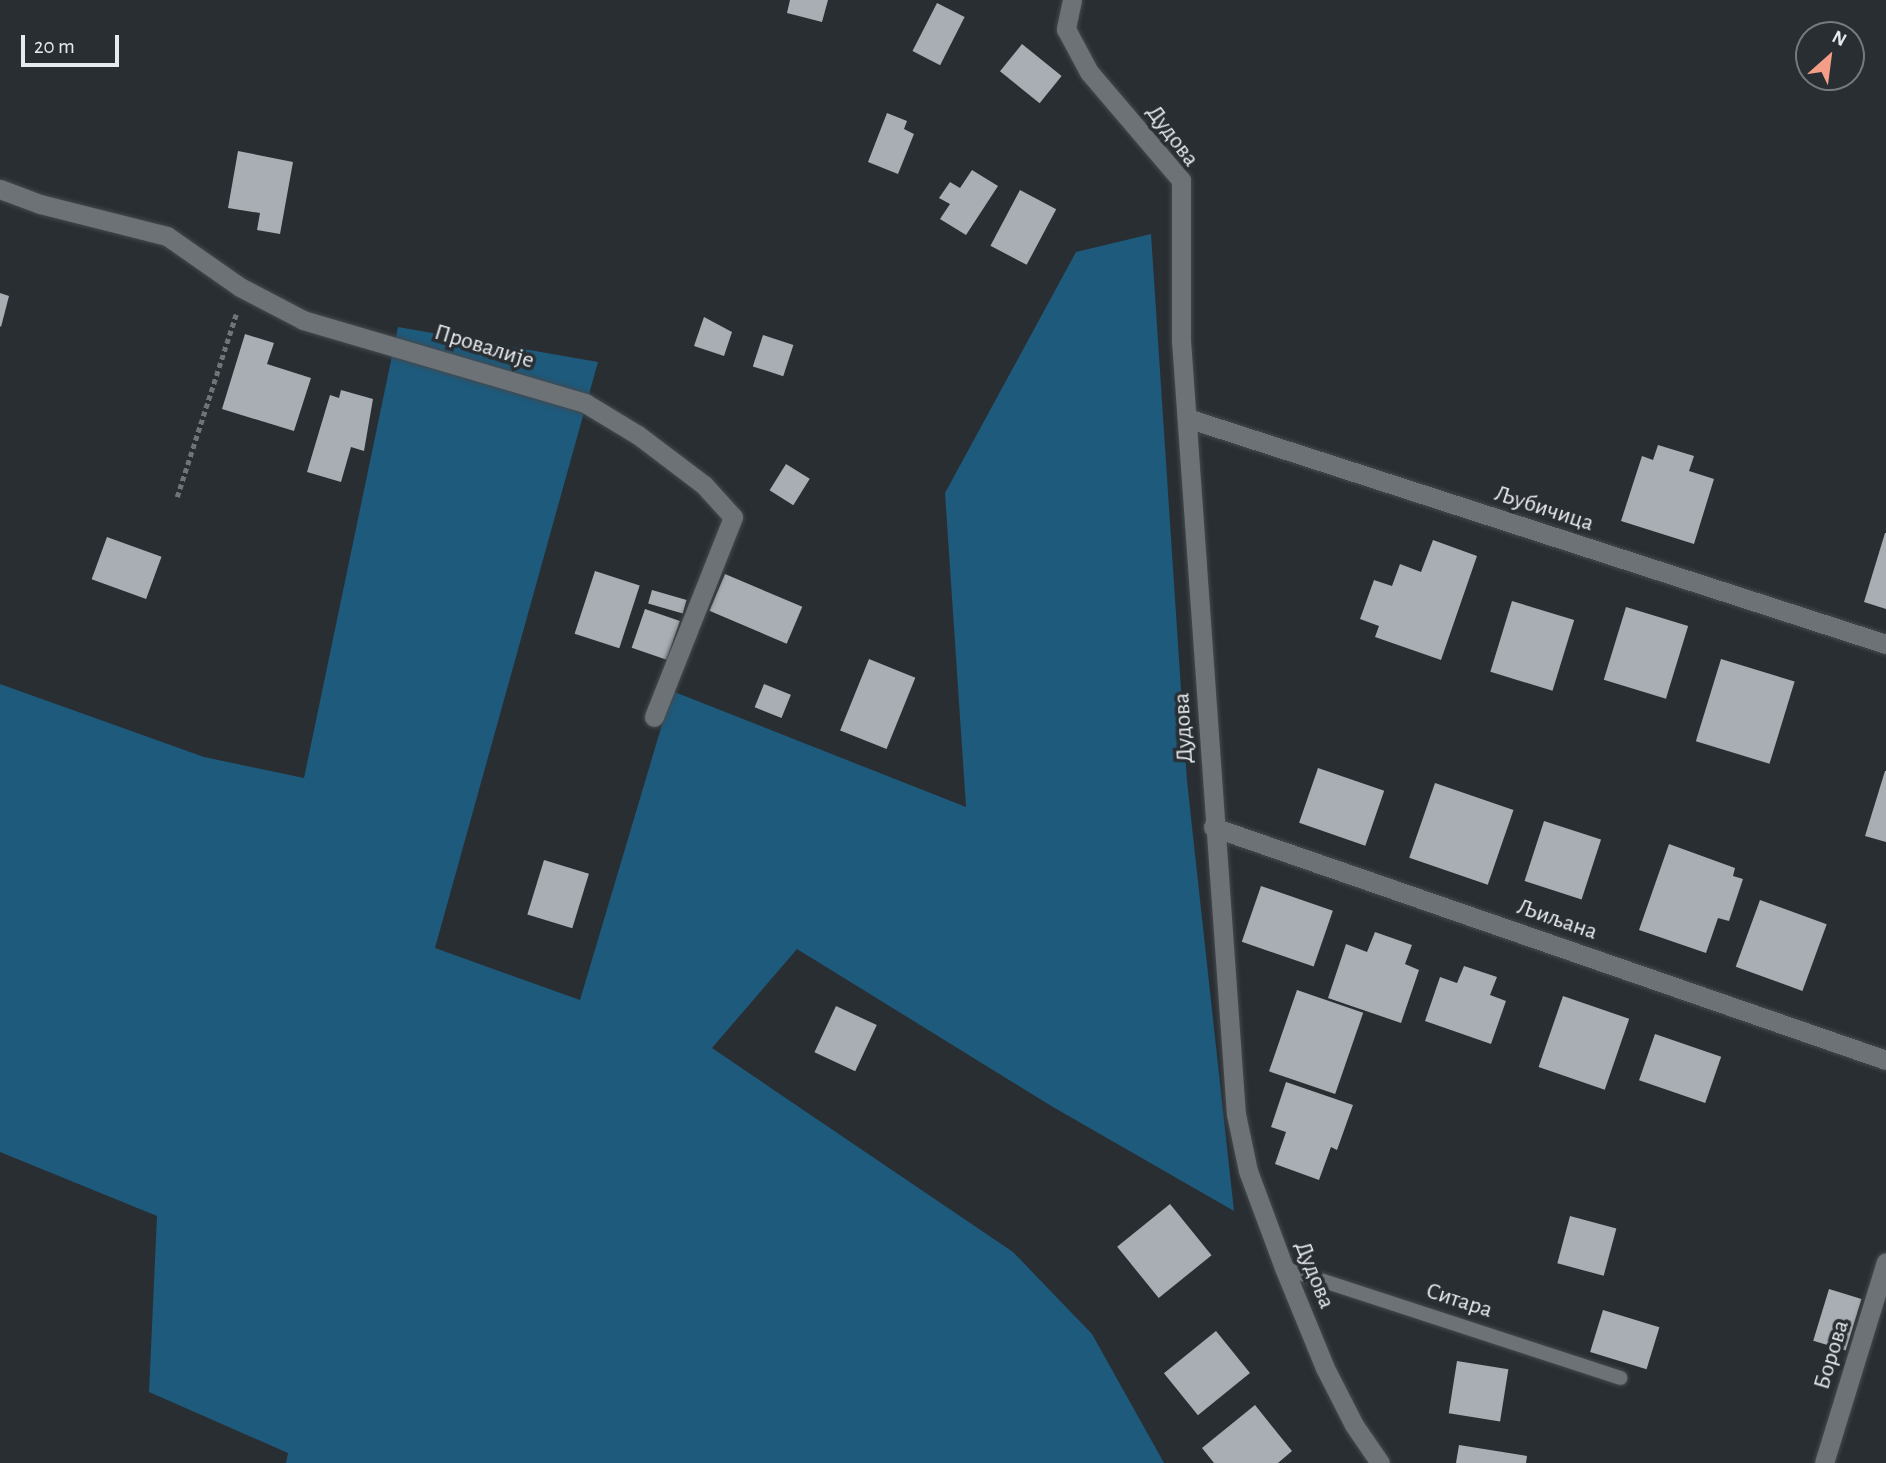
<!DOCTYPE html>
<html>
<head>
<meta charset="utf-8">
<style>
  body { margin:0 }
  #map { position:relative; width:1886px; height:1463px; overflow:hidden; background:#292e32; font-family:"Alegreya Sans",sans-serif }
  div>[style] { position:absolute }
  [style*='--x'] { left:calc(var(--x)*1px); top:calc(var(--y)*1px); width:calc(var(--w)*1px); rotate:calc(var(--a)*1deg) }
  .green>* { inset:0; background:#1d5a7c }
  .building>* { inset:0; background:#a8aeb3; transform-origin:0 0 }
  .path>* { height:4.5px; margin-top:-2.25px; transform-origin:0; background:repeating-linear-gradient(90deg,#6f7477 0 5px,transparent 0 8.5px) }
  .roads { filter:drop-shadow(0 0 2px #45494d) drop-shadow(0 0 2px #45494d) }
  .service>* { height:14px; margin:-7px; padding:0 7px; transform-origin:7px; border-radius:7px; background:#6c7276 }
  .minor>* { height:19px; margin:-9.5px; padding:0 9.5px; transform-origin:9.5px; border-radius:9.5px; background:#6c7276 }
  span { translate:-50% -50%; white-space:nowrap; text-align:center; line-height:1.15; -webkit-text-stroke:7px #292e32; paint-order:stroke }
  .street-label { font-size:24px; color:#e8ebee }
  .north { position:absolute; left:1795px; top:21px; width:70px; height:70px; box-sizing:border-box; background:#292e32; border:2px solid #757a7d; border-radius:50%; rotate:28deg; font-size:19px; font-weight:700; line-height:28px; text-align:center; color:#e8ebee }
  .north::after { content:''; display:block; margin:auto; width:24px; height:32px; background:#f49e88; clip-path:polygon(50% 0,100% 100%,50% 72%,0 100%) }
  .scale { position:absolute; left:21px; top:35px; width:98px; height:32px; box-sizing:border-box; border:4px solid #e8ebee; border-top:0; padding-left:9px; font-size:21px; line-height:24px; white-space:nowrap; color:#e8ebee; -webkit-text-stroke:5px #292e32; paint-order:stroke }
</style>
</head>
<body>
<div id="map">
  <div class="green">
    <div style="clip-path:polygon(1151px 234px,1187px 781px,1234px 1211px,1053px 1107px,797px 949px,712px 1048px,1013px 1252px,1092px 1334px,1164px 1463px,286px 1463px,288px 1453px,149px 1392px,157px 1216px,0 1152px,0 684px,204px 757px,304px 778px,398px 327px,598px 362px,435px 948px,580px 1000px,672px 691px,966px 807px,945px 493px,1076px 252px)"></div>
  </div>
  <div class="building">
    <div style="clip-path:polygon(790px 0,828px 0,822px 22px,787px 13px)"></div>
    <div style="left:937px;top:3px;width:31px;height:54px;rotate:27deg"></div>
    <div style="left:1022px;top:44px;width:51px;height:35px;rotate:39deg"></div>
    <div style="clip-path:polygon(887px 113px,907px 121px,904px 129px,914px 134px,898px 174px,868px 162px)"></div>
    <div style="clip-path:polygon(238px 151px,293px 162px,280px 234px,257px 230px,260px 213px,228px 208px)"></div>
    <div style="clip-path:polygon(972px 170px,998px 186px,966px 235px,940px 219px,950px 204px,939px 198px,950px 182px,960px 188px)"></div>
    <div style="left:1020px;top:190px;width:41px;height:63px;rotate:28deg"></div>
    <div style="clip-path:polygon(0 293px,9px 296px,1px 327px,0 326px)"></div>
    <div style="clip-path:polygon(704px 317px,732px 332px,724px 356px,694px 346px)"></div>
    <div style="clip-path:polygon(245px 334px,274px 343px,267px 364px,311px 378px,294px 431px,222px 409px)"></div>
    <div style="left:763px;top:335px;width:32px;height:33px;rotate:18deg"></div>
    <div style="clip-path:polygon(341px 390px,373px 399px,364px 451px,351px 447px,341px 482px,307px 472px,330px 395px,339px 398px)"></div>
    <div style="clip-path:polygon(1658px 445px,1694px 456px,1689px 471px,1714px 479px,1694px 544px,1621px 521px,1642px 456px,1653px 460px)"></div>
    <div style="left:786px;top:464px;width:28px;height:31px;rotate:32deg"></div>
    <div style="clip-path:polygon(1885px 533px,1886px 533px,1886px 609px,1864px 602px)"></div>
    <div style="left:107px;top:537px;width:58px;height:45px;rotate:20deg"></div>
    <div style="clip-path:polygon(1433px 540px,1477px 556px,1441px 660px,1375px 637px,1379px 626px,1360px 619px,1374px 580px,1392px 586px,1400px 564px,1421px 572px)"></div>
    <div style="left:595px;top:571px;width:47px;height:66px;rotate:18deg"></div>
    <div style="left:725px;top:574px;width:84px;height:40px;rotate:23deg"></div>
    <div style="left:652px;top:590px;width:36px;height:14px;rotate:16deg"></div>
    <div style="left:1512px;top:601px;width:65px;height:74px;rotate:17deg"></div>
    <div style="left:1626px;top:607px;width:65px;height:76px;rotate:17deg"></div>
    <div style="left:645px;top:609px;width:37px;height:41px;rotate:19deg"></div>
    <div style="left:869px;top:659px;width:50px;height:77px;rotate:22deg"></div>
    <div style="left:1721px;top:659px;width:77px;height:86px;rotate:17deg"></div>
    <div style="left:764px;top:684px;width:29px;height:25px;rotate:22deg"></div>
    <div style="left:1318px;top:768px;width:70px;height:58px;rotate:19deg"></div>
    <div style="clip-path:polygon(1885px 771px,1886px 771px,1886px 842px,1865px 836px)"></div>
    <div style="left:1435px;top:783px;width:83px;height:79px;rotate:19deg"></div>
    <div style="left:1544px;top:821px;width:60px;height:63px;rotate:18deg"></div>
    <div style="clip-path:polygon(1669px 844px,1735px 868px,1733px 876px,1743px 879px,1729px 921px,1718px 918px,1706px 953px,1639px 930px)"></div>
    <div style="left:544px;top:860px;width:47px;height:57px;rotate:17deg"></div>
    <div style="left:1261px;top:886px;width:76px;height:59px;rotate:19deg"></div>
    <div style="left:1760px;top:900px;width:71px;height:71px;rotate:20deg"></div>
    <div style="clip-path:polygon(1375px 932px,1412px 945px,1405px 964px,1419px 970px,1401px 1023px,1328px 998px,1346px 944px,1367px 952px)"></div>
    <div style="clip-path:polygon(1464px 966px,1497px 977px,1490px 995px,1506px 1001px,1491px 1044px,1425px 1021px,1440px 977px,1457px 983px)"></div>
    <div style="left:1297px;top:990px;width:70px;height:86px;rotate:19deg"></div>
    <div style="left:1563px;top:996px;width:70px;height:75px;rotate:19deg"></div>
    <div style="left:836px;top:1006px;width:45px;height:51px;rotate:25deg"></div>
    <div style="left:1655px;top:1034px;width:70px;height:49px;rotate:19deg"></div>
    <div style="clip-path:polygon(1286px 1082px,1353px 1105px,1337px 1150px,1331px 1147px,1319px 1180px,1275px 1164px,1286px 1132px,1271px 1127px)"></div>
    <div style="left:1170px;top:1204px;width:66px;height:68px;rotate:51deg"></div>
    <div style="left:1570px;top:1216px;width:48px;height:49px;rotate:15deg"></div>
    <div style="left:1829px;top:1289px;width:34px;height:54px;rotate:17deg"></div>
    <div style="left:1603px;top:1310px;width:59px;height:44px;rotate:17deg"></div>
    <div style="left:1216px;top:1331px;width:54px;height:67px;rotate:51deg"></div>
    <div style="left:1457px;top:1361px;width:52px;height:53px;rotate:9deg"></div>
    <div style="clip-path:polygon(1255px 1405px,1292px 1451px,1278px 1463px,1214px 1463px,1202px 1448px)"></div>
    <div style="clip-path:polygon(1459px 1445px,1527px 1456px,1526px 1463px,1456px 1463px)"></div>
  </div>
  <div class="path">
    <div style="--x:177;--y:497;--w:192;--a:-72.1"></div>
  </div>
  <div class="roads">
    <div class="service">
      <div style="--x:1284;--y:1268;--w:354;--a:18.1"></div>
    </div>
    <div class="minor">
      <div style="--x:1072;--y:0;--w:30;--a:102"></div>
      <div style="--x:1066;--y:29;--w:49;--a:61.9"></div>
      <div style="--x:1089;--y:72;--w:142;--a:49.6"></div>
      <div style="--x:1181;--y:180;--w:160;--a:90"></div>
      <div style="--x:1181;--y:340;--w:776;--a:85.94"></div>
      <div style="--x:1236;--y:1114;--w:58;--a:78.1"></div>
      <div style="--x:1248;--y:1171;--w:103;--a:69.6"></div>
      <div style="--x:1284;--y:1268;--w:108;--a:67.7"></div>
      <div style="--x:1325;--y:1368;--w:64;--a:63"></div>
      <div style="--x:1354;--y:1425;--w:46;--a:55.6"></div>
      <div style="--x:0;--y:189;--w:43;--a:20.6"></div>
      <div style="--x:40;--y:204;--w:131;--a:14.1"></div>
      <div style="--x:167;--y:236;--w:89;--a:34.9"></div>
      <div style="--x:240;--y:287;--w:71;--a:27.6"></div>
      <div style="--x:303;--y:320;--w:294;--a:16.4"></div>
      <div style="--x:585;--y:403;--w:62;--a:31.1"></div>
      <div style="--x:638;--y:435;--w:83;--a:37.1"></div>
      <div style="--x:704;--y:485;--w:43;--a:47.8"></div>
      <div style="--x:733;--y:517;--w:215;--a:111.6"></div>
      <div style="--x:1187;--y:418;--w:735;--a:17.92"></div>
      <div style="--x:1213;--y:827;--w:712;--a:19.1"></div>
      <div style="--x:1824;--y:1463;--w:210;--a:-72.9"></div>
    </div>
  </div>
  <div class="street-label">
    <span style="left:1172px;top:136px;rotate:53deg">Дудова</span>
    <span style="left:484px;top:347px;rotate:17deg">Провалије</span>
    <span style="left:1544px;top:509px;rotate:18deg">Љубичица</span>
    <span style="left:1184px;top:728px;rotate:-93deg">Дудова</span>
    <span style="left:1557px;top:920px;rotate:19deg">Љиљана</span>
    <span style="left:1314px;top:1275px;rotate:68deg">Дудова</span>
    <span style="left:1459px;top:1301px;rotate:18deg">Ситара</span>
    <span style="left:1832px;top:1355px;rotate:-73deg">Борова</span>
  </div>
  <div class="north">N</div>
  <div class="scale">20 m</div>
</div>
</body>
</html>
